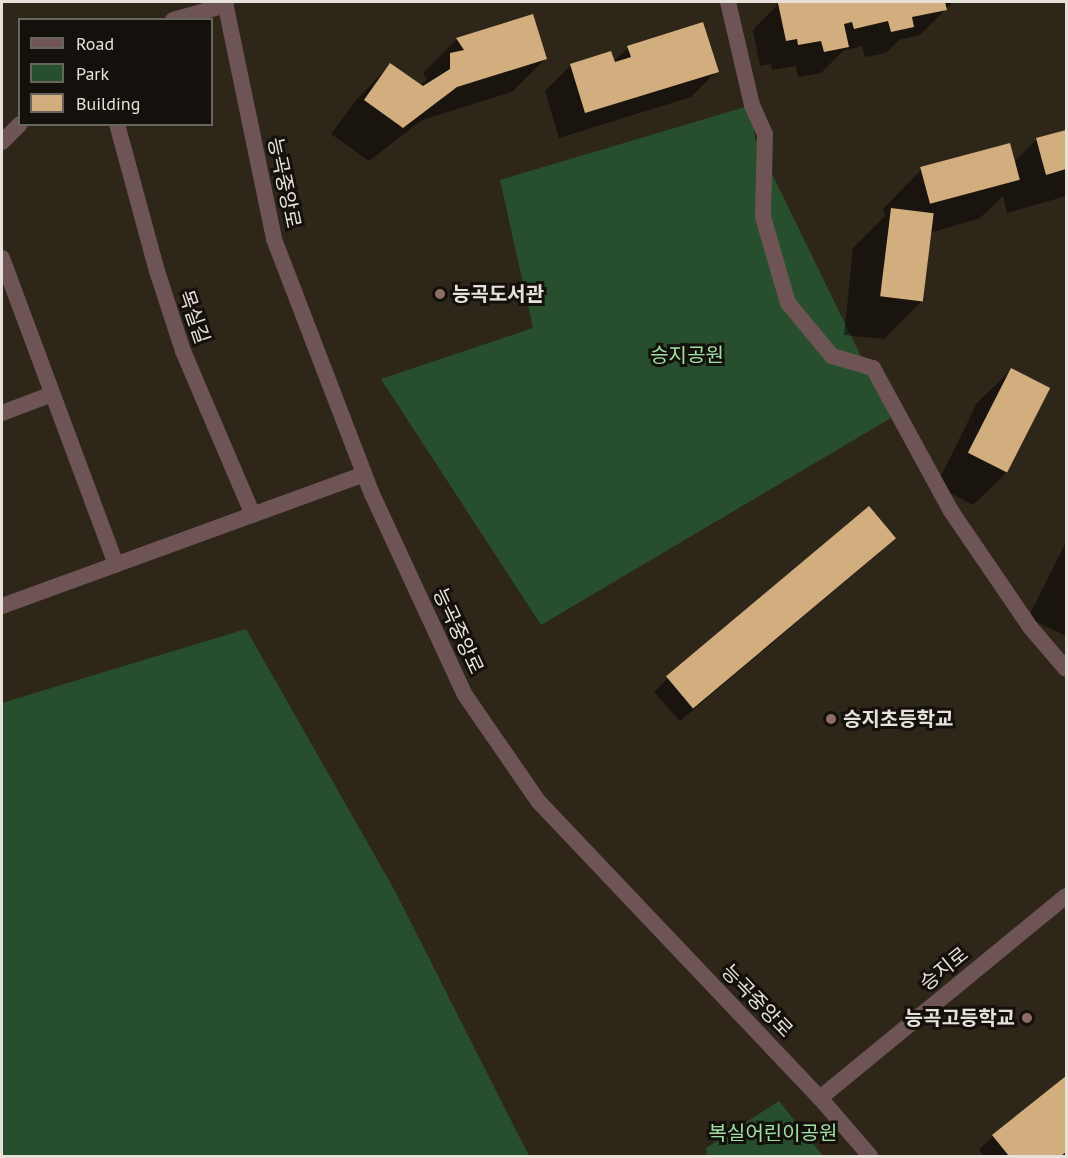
<!DOCTYPE html>
<html>
<head>
<meta charset="utf-8">
<style>
  body { margin:0 }
  #map { position:relative; width:1068px; height:1158px; overflow:hidden; background:#2f261a; font-family:"PT Sans","Noto Sans KR",sans-serif }
  div>[style] { position:absolute }
  [style*='--x'] { left:calc(var(--x)*1px); top:calc(var(--y)*1px); width:calc(var(--w)*1px); rotate:calc(var(--a)*1deg) }
  .green>* { inset:0; background:#284f2d }
  .shadow>* { inset:0; background:#0007 }
  .building>* { inset:0; background:#d2ad7e; transform-origin:0 0 }
  .pedestrian>* { height:16px; margin:-8px; padding:0 8px; transform-origin:8px; border-radius:8px; background:#6e5455 }
  .minor>* { height:16px; margin:-8px; padding:0 8px; transform-origin:8px; border-radius:8px; background:#6e5455 }
  .tertiary>* { height:16px; margin:-8px; padding:0 8px; transform-origin:8px; border-radius:8px; background:#6e5455 }
  .dots>* { width:16px; height:16px; translate:-50% -50%; box-sizing:border-box; border:3px solid #14100b; border-radius:50% }
  span { translate:-50% -50%; white-space:nowrap; text-align:center; line-height:1.15; -webkit-text-stroke:6px #14100b; paint-order:stroke }
  .street-label { font-size:20px; color:#e7e1da }
  .poi-label { font-size:20px; color:#e7e1da; font-weight:700 }
  .left { translate:0 -50%; text-align:left }
  .right { translate:-100% -50%; text-align:right }
  .park-label { font-size:20px; color:#9fe0a4 }
  .frame { position:absolute; inset:0; border:3px solid #e7e1da; pointer-events:none }
  .legend { position:absolute; left:18px; top:18px; width:195px; height:108px; box-sizing:border-box; background:#14100b; border:2px solid #68645e; margin:0; padding:8px 10px; list-style:none; font-size:18px; color:#e7e1da }
  .legend li { display:flex; align-items:center; gap:12px; height:30px }
  .legend b { width:30px; border:2px solid #68645e }
</style>
</head>
<body>
<div id="map">
  <div class="green">
    <div style="clip-path:polygon(752px 105px,755px 139px,891px 418px,541px 625px,381px 379px,533px 328px,500px 180px)"></div>
    <div style="clip-path:polygon(246px 629px,395px 891px,529px 1156px,2px 1156px,2px 703px)"></div>
    <div style="clip-path:polygon(779px 1101px,823px 1156px,707px 1156px,706px 1148px)"></div>
  </div>
  <div class="shadow">
    <div style="clip-path:polygon(791px 2px,953px 2px,920px 35px,899px 40px,886px 53px,865px 57px,862px 46px,843px 51px,821px 73px,798px 77px,796px 66px,772px 70px,771px 64px,760px 66px,753px 30px,778px 4px)"></div>
    <div style="clip-path:polygon(532px 16px,545px 59px,512px 92px,422px 120px,369px 161px,331px 134px,357px 99px,390px 65px,420px 86px,427px 79px,423px 73px,456px 40px)"></div>
    <div style="clip-path:polygon(628px 48px,717px 71px,691px 97px,559px 138px,545px 91px,571px 65px,613px 62px)"></div>
    <div style="clip-path:polygon(1066px 131px,1066px 196px,1007px 213px,1003px 196px,980px 218px,930px 233px,923px 300px,884px 339px,844px 335px,853px 248px,885px 216px,883px 209px,921px 170px,1014px 162px,1036px 140px)"></div>
    <div style="clip-path:polygon(1011px 370px,1007px 472px,973px 505px,936px 486px,977px 403px)"></div>
    <div style="clip-path:polygon(1066px 542px,1066px 636px,1028px 618px)"></div>
    <div style="clip-path:polygon(880px 552px,680px 721px,654px 692px,668px 678px)"></div>
    <div style="clip-path:polygon(1066px 1078px,1066px 1154px,1063px 1156px,984px 1156px,979px 1150px,993px 1136px)"></div>
  </div>
  <div class="building">
    <div style="clip-path:polygon(784px 2px,945px 2px,947px 10px,912px 17px,914px 27px,891px 32px,888px 21px,854px 29px,852px 22px,844px 24px,849px 47px,824px 52px,821px 41px,798px 45px,797px 39px,786px 41px,778px 3px)"></div>
    <div style="clip-path:polygon(533px 14px,547px 59px,457px 87px,403px 128px,364px 100px,390px 63px,423px 86px,450px 69px,450px 53px,464px 50px,456px 38px)"></div>
    <div style="clip-path:polygon(703px 22px,719px 72px,585px 113px,570px 64px,611px 51px,615px 62px,631px 57px,627px 46px)"></div>
    <div style="clip-path:polygon(1066px 130px,1066px 169px,1046px 175px,1036px 138px)"></div>
    <div style="left:1010px;top:143px;width:38px;height:93px;rotate:75deg"></div>
    <div style="left:891px;top:208px;width:43px;height:89px;rotate:7deg"></div>
    <div style="left:1011px;top:368px;width:44px;height:95px;rotate:27deg"></div>
    <div style="left:869px;top:506px;width:42px;height:265px;rotate:50deg"></div>
    <div style="clip-path:polygon(1066px 1076px,1066px 1152px,1061px 1156px,1009px 1156px,992px 1135px)"></div>
  </div>
  <div class="pedestrian">
    <div style="--x:728;--y:2;--w:106;--a:76.9"></div>
    <div style="--x:752;--y:105;--w:32;--a:66"></div>
    <div style="--x:765;--y:134;--w:83;--a:91.4"></div>
    <div style="--x:763;--y:217;--w:90;--a:73.8"></div>
    <div style="--x:788;--y:303;--w:69;--a:50.3"></div>
    <div style="--x:832;--y:356;--w:43;--a:16.3"></div>
    <div style="--x:873;--y:368;--w:163;--a:61.4"></div>
    <div style="--x:951;--y:511;--w:140;--a:55.7"></div>
    <div style="--x:1030;--y:627;--w:55;--a:49.4"></div>
  </div>
  <div class="minor">
    <div style="--x:173;--y:20;--w:55;--a:-15.8"></div>
    <div style="--x:117;--y:124;--w:152;--a:74.8"></div>
    <div style="--x:157;--y:271;--w:84;--a:72"></div>
    <div style="--x:183;--y:351;--w:178;--a:66.9"></div>
    <div style="--x:2;--y:142;--w:25;--a:-45"></div>
    <div style="--x:2;--y:258;--w:327;--a:69.6"></div>
    <div style="--x:2;--y:413;--w:53;--a:-20.8"></div>
    <div style="--x:2;--y:606;--w:385;--a:-20"></div>
  </div>
  <div class="tertiary">
    <div style="--x:225;--y:2;--w:242;--a:78.3"></div>
    <div style="--x:274;--y:239;--w:273;--a:69"></div>
    <div style="--x:372;--y:494;--w:221;--a:65.2"></div>
    <div style="--x:465;--y:695;--w:129;--a:55.4"></div>
    <div style="--x:538;--y:801;--w:410;--a:46.5"></div>
    <div style="--x:820;--y:1098;--w:77;--a:49.2"></div>
    <div style="--x:820;--y:1098;--w:318;--a:-39.4"></div>
  </div>
  <div class="dots">
    <div style="left:440px;top:294px;background:#8d6e63"></div>
    <div style="left:831px;top:719px;background:#8d6e63"></div>
    <div style="left:1027px;top:1018px;background:#8d6e63"></div>
  </div>
  <div class="street-label">
    <span style="left:284px;top:183px;rotate:78deg">능곡중앙로</span>
    <span style="left:194px;top:317px;rotate:71deg">목실길</span>
    <span style="left:458px;top:631px;rotate:65deg">능곡중앙로</span>
    <span style="left:944px;top:969px;rotate:-39deg">승지로</span>
    <span style="left:757px;top:1001px;rotate:46deg">능곡중앙로</span>
  </div>
  <div class="poi-label">
    <span class="left" style="left:452px;top:294px">능곡도서관</span>
    <span class="left" style="left:843px;top:719px">승지초등학교</span>
    <span class="right" style="left:1015px;top:1018px">능곡고등학교</span>
  </div>
  <div class="park-label">
    <span style="left:687px;top:355px">승지공원</span>
    <span style="left:773px;top:1133px">복실어린이공원</span>
  </div>
  <div class="frame"></div>
  <ul class="legend">
  <li><b style="height:8px;background:#6e5455"></b>Road</li>
  <li><b style="height:16px;background:#284f2d"></b>Park</li>
  <li><b style="height:16px;background:#d2ad7e"></b>Building</li>
  </ul>
</div>
</body>
</html>
